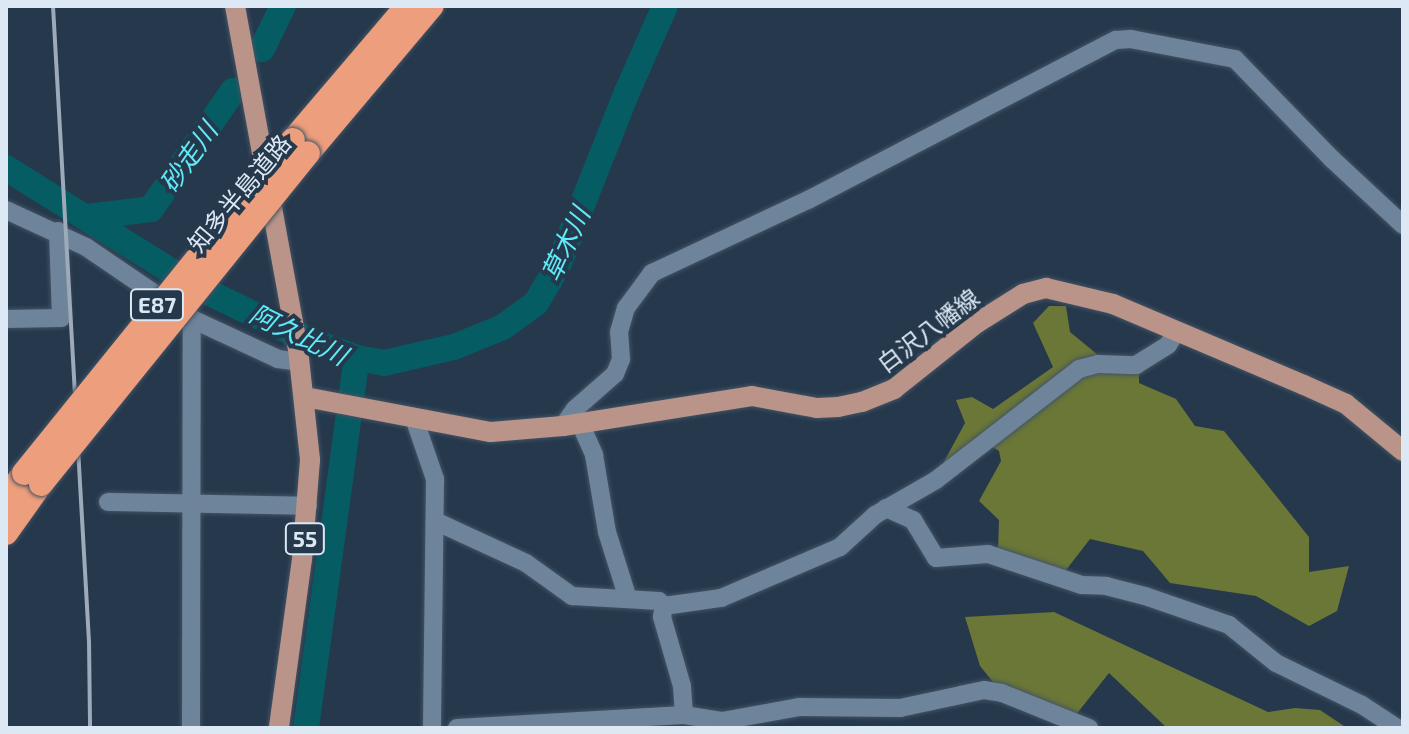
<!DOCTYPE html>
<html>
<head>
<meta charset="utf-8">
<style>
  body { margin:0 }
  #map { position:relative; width:1409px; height:734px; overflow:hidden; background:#25384c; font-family:"Exo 2","Noto Sans JP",sans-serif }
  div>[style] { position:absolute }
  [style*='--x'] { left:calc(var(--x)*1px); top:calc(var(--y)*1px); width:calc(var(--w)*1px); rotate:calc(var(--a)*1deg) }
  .forest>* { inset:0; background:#6a7737 }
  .river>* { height:26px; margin:-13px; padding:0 13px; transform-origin:13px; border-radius:13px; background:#065c63 }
  .roads { filter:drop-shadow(0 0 2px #435364) drop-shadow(0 0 2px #435364) }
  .minor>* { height:18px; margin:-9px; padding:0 9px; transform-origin:9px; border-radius:9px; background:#6e849a }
  .major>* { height:20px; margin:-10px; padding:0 10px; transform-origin:10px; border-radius:10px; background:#ba9488 }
  .highway>* { height:24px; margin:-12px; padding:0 12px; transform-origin:12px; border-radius:12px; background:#ed9e7c }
  .rail>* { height:4px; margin:-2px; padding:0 2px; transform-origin:2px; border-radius:2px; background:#9caab9 }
  .bridges { filter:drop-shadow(0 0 2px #435364) drop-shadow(0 0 2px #435364) }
  .highway-bridge>* { height:24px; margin:-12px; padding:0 12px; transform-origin:12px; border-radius:12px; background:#ed9e7c }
  span { translate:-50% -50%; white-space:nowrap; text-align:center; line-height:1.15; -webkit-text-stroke:8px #25384c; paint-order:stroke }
  .shield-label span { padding:2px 6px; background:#25384c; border:2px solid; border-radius:6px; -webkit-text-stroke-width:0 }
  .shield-label { font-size:22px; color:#dce8f4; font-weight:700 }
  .street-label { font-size:24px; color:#dce8f4 }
  .water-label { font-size:26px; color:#60ebf8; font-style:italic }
  .frame { position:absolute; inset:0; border:8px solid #dce8f4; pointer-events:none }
</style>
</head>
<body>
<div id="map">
  <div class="forest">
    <div style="clip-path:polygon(1049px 306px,1066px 306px,1070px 332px,1098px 355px,1139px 357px,1139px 383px,1176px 399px,1195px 426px,1224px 431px,1309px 537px,1309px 572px,1349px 566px,1337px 611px,1309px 626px,1256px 596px,1170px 583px,1143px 551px,1090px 539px,1063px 574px,998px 551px,999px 520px,979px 501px,1001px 461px,999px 451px,978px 438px,940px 469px,965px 423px,956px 400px,972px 397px,993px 409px,1053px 367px,1033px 323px)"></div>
    <div style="clip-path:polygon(1054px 612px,1268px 712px,1295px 708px,1320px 710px,1347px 728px,1167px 728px,1109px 673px,1075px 716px,993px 682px,980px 666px,965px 617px)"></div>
  </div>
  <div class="river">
    <div style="--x:262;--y:49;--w:48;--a:-64"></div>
    <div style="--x:6;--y:168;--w:221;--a:32"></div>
    <div style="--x:193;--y:285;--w:113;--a:25.7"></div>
    <div style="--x:295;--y:334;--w:66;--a:21.2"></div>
    <div style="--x:357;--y:358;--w:27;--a:10"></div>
    <div style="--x:384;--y:363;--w:72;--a:-12.9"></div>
    <div style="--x:454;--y:347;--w:53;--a:-22.2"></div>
    <div style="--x:503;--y:327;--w:41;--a:-36"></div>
    <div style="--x:536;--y:303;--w:43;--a:-59.3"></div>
    <div style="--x:558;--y:266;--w:185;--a:-68.4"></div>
    <div style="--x:626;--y:94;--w:96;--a:-66.1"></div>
    <div style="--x:87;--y:217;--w:64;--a:-7.1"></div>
    <div style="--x:151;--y:209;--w:144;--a:-55.2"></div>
    <div style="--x:306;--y:728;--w:373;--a:-82.2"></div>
  </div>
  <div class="roads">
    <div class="minor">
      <div style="--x:6;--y:210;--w:88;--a:24.8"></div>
      <div style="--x:86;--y:247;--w:128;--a:34.2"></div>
      <div style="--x:192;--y:319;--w:95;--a:24.9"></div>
      <div style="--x:278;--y:359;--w:22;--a:8"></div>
      <div style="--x:6;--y:319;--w:55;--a:-1"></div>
      <div style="--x:61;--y:318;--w:87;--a:-92"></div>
      <div style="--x:414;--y:418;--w:65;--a:71"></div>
      <div style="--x:435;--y:479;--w:249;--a:90.7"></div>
      <div style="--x:580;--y:423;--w:35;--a:66"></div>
      <div style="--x:594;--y:455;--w:78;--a:80.4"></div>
      <div style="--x:607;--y:532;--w:70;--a:72.6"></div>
      <div style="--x:563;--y:426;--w:21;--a:-55"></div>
      <div style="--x:575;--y:409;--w:53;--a:-41.2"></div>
      <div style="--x:615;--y:374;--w:16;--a:-68"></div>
      <div style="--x:621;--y:359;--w:27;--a:-94"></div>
      <div style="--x:619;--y:332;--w:25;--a:-74"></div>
      <div style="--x:626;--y:308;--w:44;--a:-53.4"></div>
      <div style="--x:652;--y:273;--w:172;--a:-25.1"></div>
      <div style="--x:808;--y:200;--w:347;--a:-27.5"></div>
      <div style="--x:1116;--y:40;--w:15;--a:-4"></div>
      <div style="--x:1131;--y:39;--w:106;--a:10.9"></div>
      <div style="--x:1235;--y:59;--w:139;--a:45.9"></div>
      <div style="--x:1332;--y:159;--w:97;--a:42.9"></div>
      <div style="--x:108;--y:502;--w:200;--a:1.1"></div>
      <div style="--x:886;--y:508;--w:30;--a:24"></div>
      <div style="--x:913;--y:520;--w:44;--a:58.8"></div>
      <div style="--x:936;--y:558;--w:52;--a:-4.4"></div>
      <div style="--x:988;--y:554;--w:99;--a:18.3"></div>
      <div style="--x:1082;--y:585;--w:24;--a:2"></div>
      <div style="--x:1106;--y:586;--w:40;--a:14.4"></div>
      <div style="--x:1145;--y:596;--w:89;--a:19"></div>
      <div style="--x:1229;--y:625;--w:60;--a:39"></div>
      <div style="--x:1276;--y:663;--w:96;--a:26"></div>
      <div style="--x:1362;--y:705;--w:42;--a:33.3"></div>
      <div style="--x:435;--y:521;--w:100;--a:24.8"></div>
      <div style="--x:526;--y:563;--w:57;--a:35.7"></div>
      <div style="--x:572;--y:596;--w:87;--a:3.3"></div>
      <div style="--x:659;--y:601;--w:7;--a:45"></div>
      <div style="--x:684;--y:715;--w:29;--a:-94"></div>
      <div style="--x:682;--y:686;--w:72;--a:-106.2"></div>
      <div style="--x:662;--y:617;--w:11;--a:-80"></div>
      <div style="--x:664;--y:606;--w:58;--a:-8"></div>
      <div style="--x:721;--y:598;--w:129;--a:-23.2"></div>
      <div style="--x:840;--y:547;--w:47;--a:-42.4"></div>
      <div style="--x:875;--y:515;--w:70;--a:-29.8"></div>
      <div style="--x:936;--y:480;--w:181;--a:-37.8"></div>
      <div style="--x:1079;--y:369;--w:20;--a:-15"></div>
      <div style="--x:1098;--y:364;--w:38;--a:2"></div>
      <div style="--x:1136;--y:365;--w:38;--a:-32"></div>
      <div style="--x:1168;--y:345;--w:15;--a:-58"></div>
      <div style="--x:191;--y:728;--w:409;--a:-89.9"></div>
      <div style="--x:457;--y:728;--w:227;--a:-3.3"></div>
      <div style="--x:684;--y:715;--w:38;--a:9"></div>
      <div style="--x:722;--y:721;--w:78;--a:-10.3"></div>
      <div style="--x:799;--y:707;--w:101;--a:0.6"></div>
      <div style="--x:900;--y:708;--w:86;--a:-12.1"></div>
      <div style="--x:984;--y:690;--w:18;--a:9"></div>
      <div style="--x:1002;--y:693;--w:94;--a:21.9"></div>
    </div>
    <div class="major">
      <div style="--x:235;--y:6;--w:349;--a:79.6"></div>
      <div style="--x:298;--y:349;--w:112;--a:83.8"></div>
      <div style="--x:310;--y:460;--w:99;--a:94.6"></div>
      <div style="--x:302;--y:559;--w:171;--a:97.8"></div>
      <div style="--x:305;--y:397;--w:189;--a:10.7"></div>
      <div style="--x:491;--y:432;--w:72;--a:-4.8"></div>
      <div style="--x:563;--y:426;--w:191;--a:-9"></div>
      <div style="--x:752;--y:396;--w:66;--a:10.5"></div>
      <div style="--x:817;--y:408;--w:21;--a:-3"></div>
      <div style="--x:838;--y:407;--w:25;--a:-12"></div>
      <div style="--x:862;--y:402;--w:35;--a:-22"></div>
      <div style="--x:894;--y:389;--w:106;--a:-38.5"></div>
      <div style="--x:977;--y:323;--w:54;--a:-32.2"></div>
      <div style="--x:1023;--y:294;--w:24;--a:-15"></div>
      <div style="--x:1046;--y:288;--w:69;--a:13.4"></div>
      <div style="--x:1113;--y:304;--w:207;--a:23"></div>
      <div style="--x:1304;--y:385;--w:46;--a:24.3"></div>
      <div style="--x:1346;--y:404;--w:74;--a:39.5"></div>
    </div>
    <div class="highway">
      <div style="--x:293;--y:140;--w:176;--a:-49.6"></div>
      <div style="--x:308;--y:153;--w:192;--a:-49.9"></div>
      <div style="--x:6;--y:498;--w:31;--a:-54"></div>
      <div style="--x:6;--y:533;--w:60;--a:-54.5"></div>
    </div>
  </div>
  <div class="rail">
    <div style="--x:53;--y:6;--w:636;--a:86.76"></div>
    <div style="--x:89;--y:641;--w:87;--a:89.3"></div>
  </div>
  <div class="bridges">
    <div class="highway-bridge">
      <div style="--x:24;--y:473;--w:428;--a:-51.1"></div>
      <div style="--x:41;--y:484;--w:425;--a:-51.1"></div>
    </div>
  </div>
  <div class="shield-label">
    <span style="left:157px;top:305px">E87</span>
    <span style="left:305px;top:539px">55</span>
  </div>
  <div class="street-label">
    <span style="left:239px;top:193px;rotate:-50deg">知多半島道路</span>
    <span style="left:928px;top:330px;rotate:-37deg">白沢八幡線</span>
  </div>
  <div class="water-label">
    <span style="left:188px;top:157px;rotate:-55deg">砂走川</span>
    <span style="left:565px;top:244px;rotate:-65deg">草木川</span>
    <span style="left:299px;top:334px;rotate:26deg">阿久比川</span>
  </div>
  <div class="frame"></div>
</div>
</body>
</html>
